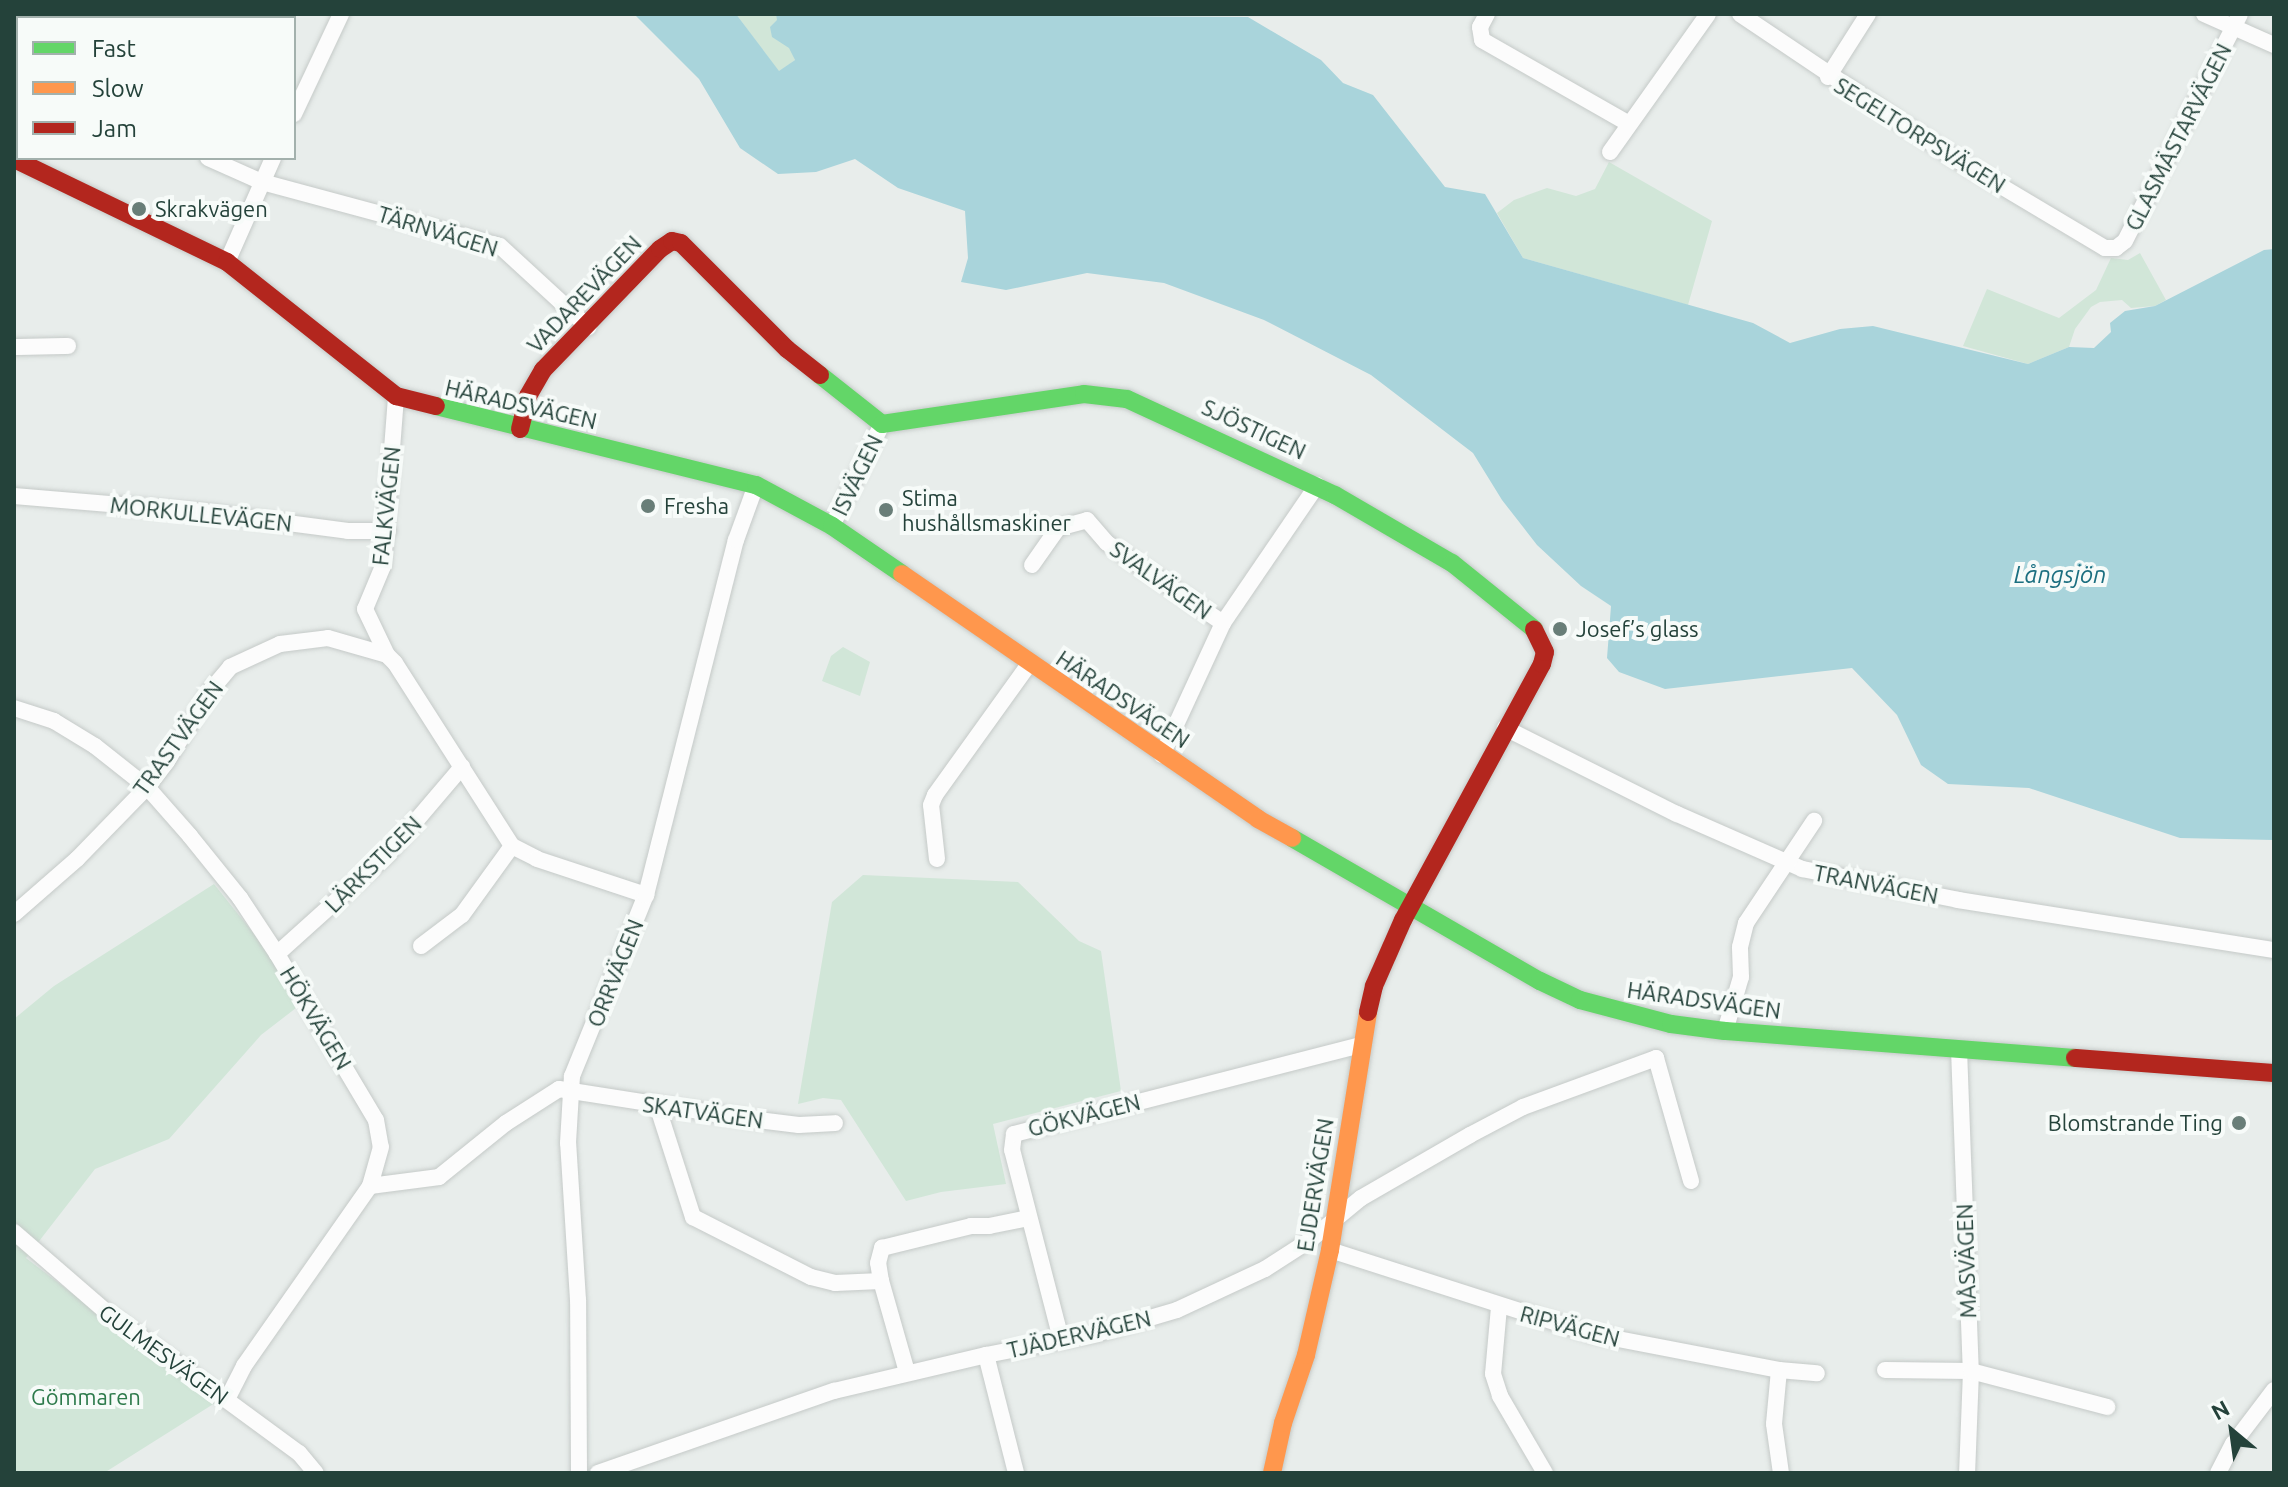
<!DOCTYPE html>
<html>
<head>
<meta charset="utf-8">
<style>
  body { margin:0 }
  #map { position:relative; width:2288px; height:1487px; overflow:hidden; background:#e8edeb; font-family:Ubuntu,sans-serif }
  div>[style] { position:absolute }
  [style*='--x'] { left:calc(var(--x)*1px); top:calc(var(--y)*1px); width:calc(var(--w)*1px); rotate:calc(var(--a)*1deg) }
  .green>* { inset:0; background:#d1e6d8 }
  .water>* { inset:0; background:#a9d4db }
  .roads { filter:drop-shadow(0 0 2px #c5cac8) drop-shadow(0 0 2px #c5cac8) }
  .street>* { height:16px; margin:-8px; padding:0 8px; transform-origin:8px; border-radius:8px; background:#fcfcfc }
  .fast>* { height:18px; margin:-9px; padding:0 9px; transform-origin:9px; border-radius:9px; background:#63d668 }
  .slow>* { height:18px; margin:-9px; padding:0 9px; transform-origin:9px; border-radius:9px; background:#ff974d }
  .jam>* { height:18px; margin:-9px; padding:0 9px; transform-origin:9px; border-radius:9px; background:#b3261e }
  .dots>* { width:22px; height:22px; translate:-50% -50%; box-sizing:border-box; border:4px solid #f7fbf9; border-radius:50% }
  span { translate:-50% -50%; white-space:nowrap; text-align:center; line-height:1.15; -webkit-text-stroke:8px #f7fbf9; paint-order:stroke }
  .street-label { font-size:22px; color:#24423a }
  .poi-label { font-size:22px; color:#24423a }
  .left { translate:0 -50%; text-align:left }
  .right { translate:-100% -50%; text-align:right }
  .park-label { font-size:22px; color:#2d7a4b }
  .water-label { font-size:24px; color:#1c6f80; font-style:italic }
  .frame { position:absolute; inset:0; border:16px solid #24423a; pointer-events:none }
  .legend { position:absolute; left:16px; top:16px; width:280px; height:144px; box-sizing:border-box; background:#f7fbf9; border:2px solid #a3b1ad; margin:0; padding:10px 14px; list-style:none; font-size:24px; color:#24423a }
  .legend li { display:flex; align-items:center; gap:16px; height:40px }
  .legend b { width:40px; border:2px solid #a3b1ad }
  .north { position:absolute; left:2192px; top:1391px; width:80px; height:80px; -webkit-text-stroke:6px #f7fbf9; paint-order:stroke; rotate:331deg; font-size:22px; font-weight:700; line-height:32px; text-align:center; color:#24423a }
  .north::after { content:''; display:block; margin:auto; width:28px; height:36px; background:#24423a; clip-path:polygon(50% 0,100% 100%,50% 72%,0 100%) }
</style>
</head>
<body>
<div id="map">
  <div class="green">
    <div style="clip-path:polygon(736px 14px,776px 14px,795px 60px,779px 72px)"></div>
    <div style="clip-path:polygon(1609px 162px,1712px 221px,1688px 305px,1523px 258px,1497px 213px,1514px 200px,1547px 188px,1576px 196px,1595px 189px)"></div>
    <div style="clip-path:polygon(2140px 253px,2166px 300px,2155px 306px,2131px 308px,2122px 300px,2100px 302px,2091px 307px,2075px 329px,2069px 347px,2028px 364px,1963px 346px,1987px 289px,2059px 318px,2096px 290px,2111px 258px,2128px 260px)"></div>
    <div style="clip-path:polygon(843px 647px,870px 662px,860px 696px,822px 681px,831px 656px)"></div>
    <div style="clip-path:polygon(863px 875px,1018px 882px,1079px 941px,1101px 951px,1121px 1091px,993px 1124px,1006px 1184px,941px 1192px,906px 1201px,841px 1100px,823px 1098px,798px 1104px,832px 902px)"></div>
    <div style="clip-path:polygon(214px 884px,270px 954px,296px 1008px,261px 1035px,169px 1139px,95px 1169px,26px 1258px,215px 1403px,104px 1473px,14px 1473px,14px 1019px,54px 986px)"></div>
  </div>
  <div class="water">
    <div style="clip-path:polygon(634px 14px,736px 14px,779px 71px,795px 60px,789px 48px,772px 37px,770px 27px,777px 20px,776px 14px,1248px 17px,1321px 60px,1343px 83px,1373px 95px,1445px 187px,1485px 194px,1523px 258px,1753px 323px,1790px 343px,1840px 329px,1873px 326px,2028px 364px,2069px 347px,2094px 348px,2111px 332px,2110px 323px,2125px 311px,2155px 306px,2264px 250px,2274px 249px,2274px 840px,2180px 838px,2029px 788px,1948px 784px,1921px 765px,1897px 715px,1852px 668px,1665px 689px,1619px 672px,1607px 658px,1611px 606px,1581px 586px,1537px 545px,1502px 500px,1473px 453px,1371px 375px,1264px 320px,1164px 283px,1087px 273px,1006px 290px,961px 282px,968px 258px,965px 211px,898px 188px,855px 159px,816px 172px,778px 174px,740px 148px,699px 79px)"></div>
  </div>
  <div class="roads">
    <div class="street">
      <div style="--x:1487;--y:14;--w:15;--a:118"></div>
      <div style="--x:1480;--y:27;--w:13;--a:81"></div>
      <div style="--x:1482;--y:40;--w:169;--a:29.7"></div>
      <div style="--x:1740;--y:14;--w:264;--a:33.9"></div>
      <div style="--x:1959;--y:161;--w:170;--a:30.8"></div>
      <div style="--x:2105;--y:248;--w:11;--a:0"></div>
      <div style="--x:2116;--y:248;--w:11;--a:-38"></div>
      <div style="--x:2125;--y:241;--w:254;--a:-63.1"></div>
      <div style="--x:2204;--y:14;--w:77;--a:23.9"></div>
      <div style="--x:14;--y:51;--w:6;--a:45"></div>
      <div style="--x:1828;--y:77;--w:75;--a:-57.6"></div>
      <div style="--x:294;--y:114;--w:110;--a:-64.8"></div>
      <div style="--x:1610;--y:152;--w:169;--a:-54.6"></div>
      <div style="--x:208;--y:158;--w:59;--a:24"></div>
      <div style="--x:262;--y:182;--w:246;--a:15.1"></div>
      <div style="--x:500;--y:246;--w:120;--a:42.6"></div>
      <div style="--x:227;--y:262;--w:114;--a:-66.1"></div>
      <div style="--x:14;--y:347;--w:54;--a:-1.1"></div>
      <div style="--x:14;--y:496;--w:191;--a:4.8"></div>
      <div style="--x:204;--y:512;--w:145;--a:7.5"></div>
      <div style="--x:348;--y:531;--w:40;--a:0"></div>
      <div style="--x:832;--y:526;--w:114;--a:-63.9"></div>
      <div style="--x:1032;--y:565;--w:45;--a:-54.9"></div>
      <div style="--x:1058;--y:528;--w:30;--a:-15"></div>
      <div style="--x:1087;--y:520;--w:30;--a:49"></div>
      <div style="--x:1107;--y:543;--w:141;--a:34.6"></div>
      <div style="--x:387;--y:655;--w:51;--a:-115.6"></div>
      <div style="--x:365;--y:609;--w:47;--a:-67.3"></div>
      <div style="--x:383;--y:566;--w:170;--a:-85.6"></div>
      <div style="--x:14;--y:708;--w:42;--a:18"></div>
      <div style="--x:54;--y:721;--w:48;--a:31.4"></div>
      <div style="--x:95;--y:746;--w:66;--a:38.3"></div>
      <div style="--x:147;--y:787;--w:65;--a:48.7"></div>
      <div style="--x:190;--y:836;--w:80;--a:51.1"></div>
      <div style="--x:240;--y:898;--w:67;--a:56.5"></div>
      <div style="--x:277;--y:954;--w:193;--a:59.2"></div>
      <div style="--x:376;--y:1120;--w:27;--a:80"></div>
      <div style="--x:381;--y:1147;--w:41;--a:105.8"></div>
      <div style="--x:370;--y:1186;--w:220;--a:125"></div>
      <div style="--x:244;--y:1366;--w:37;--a:117"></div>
      <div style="--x:1505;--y:728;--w:192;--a:26.6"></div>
      <div style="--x:1677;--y:814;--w:137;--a:23.7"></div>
      <div style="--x:1802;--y:869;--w:159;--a:11.2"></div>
      <div style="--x:1958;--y:900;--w:320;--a:9"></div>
      <div style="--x:1162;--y:755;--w:145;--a:-65.2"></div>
      <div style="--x:1223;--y:623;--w:167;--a:-55.7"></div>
      <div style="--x:937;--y:859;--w:54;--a:-96.3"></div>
      <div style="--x:931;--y:805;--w:11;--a:-68"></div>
      <div style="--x:935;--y:795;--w:161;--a:-54.3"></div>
      <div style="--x:14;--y:914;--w:84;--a:-41.1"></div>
      <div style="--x:77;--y:859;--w:100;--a:-45.8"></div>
      <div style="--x:147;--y:787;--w:33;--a:-52"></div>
      <div style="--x:167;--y:761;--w:84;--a:-58.2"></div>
      <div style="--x:211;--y:690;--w:30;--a:-50"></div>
      <div style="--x:230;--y:667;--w:55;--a:-24.7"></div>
      <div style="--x:280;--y:644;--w:48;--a:-7.1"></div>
      <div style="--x:328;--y:638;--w:61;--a:16.1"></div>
      <div style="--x:387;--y:655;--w:11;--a:45"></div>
      <div style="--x:395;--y:663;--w:217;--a:57.4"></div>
      <div style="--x:512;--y:846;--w:28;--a:27"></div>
      <div style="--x:537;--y:859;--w:115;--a:18.3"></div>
      <div style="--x:421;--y:946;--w:51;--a:-37.1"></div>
      <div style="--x:462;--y:915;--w:85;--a:-54.1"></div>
      <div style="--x:277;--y:954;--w:148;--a:-42"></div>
      <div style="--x:387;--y:855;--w:116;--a:-49.6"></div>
      <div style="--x:1725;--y:1031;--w:56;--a:-73.5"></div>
      <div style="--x:1741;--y:977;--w:30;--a:-92"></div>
      <div style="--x:1740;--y:947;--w:25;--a:-76"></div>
      <div style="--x:1746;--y:923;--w:123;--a:-56.3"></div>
      <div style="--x:1959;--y:1049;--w:322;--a:87.9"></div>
      <div style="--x:1971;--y:1371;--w:102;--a:92.2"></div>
      <div style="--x:657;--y:1105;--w:118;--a:72.2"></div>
      <div style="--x:693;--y:1217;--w:132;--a:27"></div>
      <div style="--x:811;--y:1277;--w:25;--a:14"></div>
      <div style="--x:835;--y:1283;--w:46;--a:-2.5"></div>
      <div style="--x:370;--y:1186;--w:70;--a:-7.4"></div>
      <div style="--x:439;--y:1177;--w:86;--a:-38.9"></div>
      <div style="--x:506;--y:1123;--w:63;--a:-32.7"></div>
      <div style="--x:559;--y:1089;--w:193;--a:8.9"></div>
      <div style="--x:750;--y:1119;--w:49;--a:7"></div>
      <div style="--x:799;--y:1125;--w:36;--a:-3"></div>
      <div style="--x:14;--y:1232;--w:119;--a:40.9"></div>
      <div style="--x:104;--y:1310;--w:242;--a:36.3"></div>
      <div style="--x:299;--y:1453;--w:26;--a:50"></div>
      <div style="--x:1330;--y:1250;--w:275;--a:17.8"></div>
      <div style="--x:1592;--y:1334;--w:190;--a:10.9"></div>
      <div style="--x:1779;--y:1370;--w:38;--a:5"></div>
      <div style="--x:1499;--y:1307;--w:67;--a:95.1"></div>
      <div style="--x:1493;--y:1374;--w:23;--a:72"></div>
      <div style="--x:1500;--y:1396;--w:89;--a:59.7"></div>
      <div style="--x:1061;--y:1339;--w:195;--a:-104.5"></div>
      <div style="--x:1012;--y:1150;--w:16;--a:-83"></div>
      <div style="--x:1014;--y:1134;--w:357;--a:-14.4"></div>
      <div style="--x:986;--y:1355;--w:122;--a:75.7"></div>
      <div style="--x:1779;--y:1370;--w:54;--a:95.3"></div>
      <div style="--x:1774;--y:1424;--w:49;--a:81.9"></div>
      <div style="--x:1885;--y:1370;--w:86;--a:0.7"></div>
      <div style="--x:1971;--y:1371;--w:141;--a:14.8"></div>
      <div style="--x:907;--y:1372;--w:95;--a:-105.9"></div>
      <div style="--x:881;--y:1281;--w:18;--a:-99"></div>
      <div style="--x:878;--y:1263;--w:16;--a:-75"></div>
      <div style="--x:882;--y:1248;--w:92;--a:-13.9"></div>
      <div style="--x:971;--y:1226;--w:18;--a:0"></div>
      <div style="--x:989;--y:1226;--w:41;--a:-11.3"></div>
      <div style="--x:579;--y:1473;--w:173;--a:-90.3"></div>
      <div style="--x:578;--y:1300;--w:157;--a:-93.6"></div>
      <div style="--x:568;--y:1143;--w:67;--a:-86.6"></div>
      <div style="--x:572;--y:1076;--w:196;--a:-67.8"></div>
      <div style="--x:646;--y:895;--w:366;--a:-75.8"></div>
      <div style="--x:736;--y:540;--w:59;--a:-70"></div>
      <div style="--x:598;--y:1473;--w:250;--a:-19.2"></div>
      <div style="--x:834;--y:1391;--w:156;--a:-13.3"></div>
      <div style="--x:986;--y:1355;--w:115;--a:-11"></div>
      <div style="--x:1099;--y:1333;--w:81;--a:-16.4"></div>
      <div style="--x:1177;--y:1310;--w:97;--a:-25"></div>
      <div style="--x:1265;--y:1269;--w:54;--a:-32.8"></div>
      <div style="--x:1310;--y:1240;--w:66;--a:-39.5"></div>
      <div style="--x:1361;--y:1198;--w:126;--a:-30"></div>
      <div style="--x:1470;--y:1135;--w:60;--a:-27.8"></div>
      <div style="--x:1523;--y:1107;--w:142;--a:-20.2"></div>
      <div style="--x:1656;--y:1058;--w:128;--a:74.1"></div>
      <div style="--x:2218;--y:1473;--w:33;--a:-63"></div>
      <div style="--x:2233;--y:1444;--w:68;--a:-52.8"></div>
    </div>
    <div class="fast">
      <div style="--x:820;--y:375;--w:79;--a:38.3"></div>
      <div style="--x:882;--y:424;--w:204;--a:-8.4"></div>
      <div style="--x:1084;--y:394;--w:43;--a:6.6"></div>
      <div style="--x:1127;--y:399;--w:229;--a:24.8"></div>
      <div style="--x:1335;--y:495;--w:135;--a:30.2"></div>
      <div style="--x:1452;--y:563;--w:105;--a:38.8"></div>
      <div style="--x:436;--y:406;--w:330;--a:13.9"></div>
      <div style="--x:756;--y:485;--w:86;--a:28.3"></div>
      <div style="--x:832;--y:526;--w:85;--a:34.4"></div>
      <div style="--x:1292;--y:838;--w:286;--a:30"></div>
      <div style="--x:1540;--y:981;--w:44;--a:25.4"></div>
      <div style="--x:1580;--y:1000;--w:94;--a:14.8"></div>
      <div style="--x:1671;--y:1024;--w:54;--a:7.4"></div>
      <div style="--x:1725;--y:1031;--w:351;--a:4.4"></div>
    </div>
    <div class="slow">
      <div style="--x:902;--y:574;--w:432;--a:34.5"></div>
      <div style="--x:1258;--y:819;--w:39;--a:29"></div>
      <div style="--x:1272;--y:1473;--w:51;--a:-77.6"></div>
      <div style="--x:1283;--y:1423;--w:72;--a:-71.3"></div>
      <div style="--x:1306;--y:1355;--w:108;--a:-77.1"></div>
      <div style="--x:1330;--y:1250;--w:241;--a:-80.9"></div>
    </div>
    <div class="jam">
      <div style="--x:14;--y:159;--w:237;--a:25.8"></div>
      <div style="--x:227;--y:262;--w:216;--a:38.4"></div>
      <div style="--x:396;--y:396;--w:41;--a:14"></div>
      <div style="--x:520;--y:429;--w:34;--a:-76"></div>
      <div style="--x:528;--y:396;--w:30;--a:-60"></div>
      <div style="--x:543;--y:370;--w:168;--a:-46"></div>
      <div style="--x:660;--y:249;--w:14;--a:-34"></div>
      <div style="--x:672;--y:241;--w:9;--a:13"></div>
      <div style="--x:681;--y:243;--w:150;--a:45"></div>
      <div style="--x:787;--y:349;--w:42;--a:38.2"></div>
      <div style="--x:1368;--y:1012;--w:27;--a:-77"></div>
      <div style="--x:1374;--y:986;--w:72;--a:-66.3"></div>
      <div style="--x:1403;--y:920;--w:291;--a:-61.5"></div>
      <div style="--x:1542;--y:664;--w:12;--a:-76"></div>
      <div style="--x:1545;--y:652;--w:25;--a:-116"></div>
      <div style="--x:2075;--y:1058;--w:200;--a:4.3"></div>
    </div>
  </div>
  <div class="dots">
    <div style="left:139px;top:209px;background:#697e78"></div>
    <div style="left:648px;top:506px;background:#697e78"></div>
    <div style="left:886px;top:510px;background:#697e78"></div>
    <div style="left:1560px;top:629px;background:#697e78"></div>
    <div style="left:2239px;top:1123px;background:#697e78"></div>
  </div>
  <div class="street-label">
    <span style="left:1920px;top:135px;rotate:32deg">SEGELTORPSVÄGEN</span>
    <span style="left:2178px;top:137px;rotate:-63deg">GLASMÄSTARVÄGEN</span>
    <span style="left:438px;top:231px;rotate:17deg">TÄRNVÄGEN</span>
    <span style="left:584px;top:294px;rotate:-46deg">VADAREVÄGEN</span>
    <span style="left:521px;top:404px;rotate:13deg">HÄRADSVÄGEN</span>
    <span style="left:1254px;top:429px;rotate:25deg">SJÖSTIGEN</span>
    <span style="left:857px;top:475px;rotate:-64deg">ISVÄGEN</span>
    <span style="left:386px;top:506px;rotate:-84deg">FALKVÄGEN</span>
    <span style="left:201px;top:514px;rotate:6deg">MORKULLEVÄGEN</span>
    <span style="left:1161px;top:580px;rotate:35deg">SVALVÄGEN</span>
    <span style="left:1123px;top:699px;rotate:34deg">HÄRADSVÄGEN</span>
    <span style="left:178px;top:738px;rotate:-54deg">TRASTVÄGEN</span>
    <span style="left:373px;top:864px;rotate:-45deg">LÄRKSTIGEN</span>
    <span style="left:1876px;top:884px;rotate:11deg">TRANVÄGEN</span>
    <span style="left:615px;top:973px;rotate:-68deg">ORRVÄGEN</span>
    <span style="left:1704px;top:1000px;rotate:8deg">HÄRADSVÄGEN</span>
    <span style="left:316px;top:1018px;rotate:59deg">HÖKVÄGEN</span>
    <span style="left:703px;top:1112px;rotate:8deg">SKATVÄGEN</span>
    <span style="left:1084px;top:1115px;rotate:-14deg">GÖKVÄGEN</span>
    <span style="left:1315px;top:1185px;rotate:-81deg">EJDERVÄGEN</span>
    <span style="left:1966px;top:1261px;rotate:-92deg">MÅSVÄGEN</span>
    <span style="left:1570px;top:1326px;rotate:15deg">RIPVÄGEN</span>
    <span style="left:1079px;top:1334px;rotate:-13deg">TJÄDERVÄGEN</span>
    <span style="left:164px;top:1354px;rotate:36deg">GULMESVÄGEN</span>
  </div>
  <div class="poi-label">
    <span class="left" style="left:155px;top:209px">Skrakvägen</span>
    <span class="left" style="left:902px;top:510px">Stima<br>hushållsmaskiner</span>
    <span class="left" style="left:664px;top:506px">Fresha</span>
    <span class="left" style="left:1576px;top:629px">Josef’s glass</span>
    <span class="right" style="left:2223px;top:1123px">Blomstrande Ting</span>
  </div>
  <div class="park-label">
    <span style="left:86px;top:1397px">Gömmaren</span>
  </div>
  <div class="water-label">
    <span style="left:2060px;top:575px">Långsjön</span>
  </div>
  <div class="frame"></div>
  <ul class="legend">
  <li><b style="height:10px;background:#63d668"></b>Fast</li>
  <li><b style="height:10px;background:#ff974d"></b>Slow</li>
  <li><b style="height:10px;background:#b3261e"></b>Jam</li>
  </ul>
  <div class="north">N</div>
</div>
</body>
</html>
